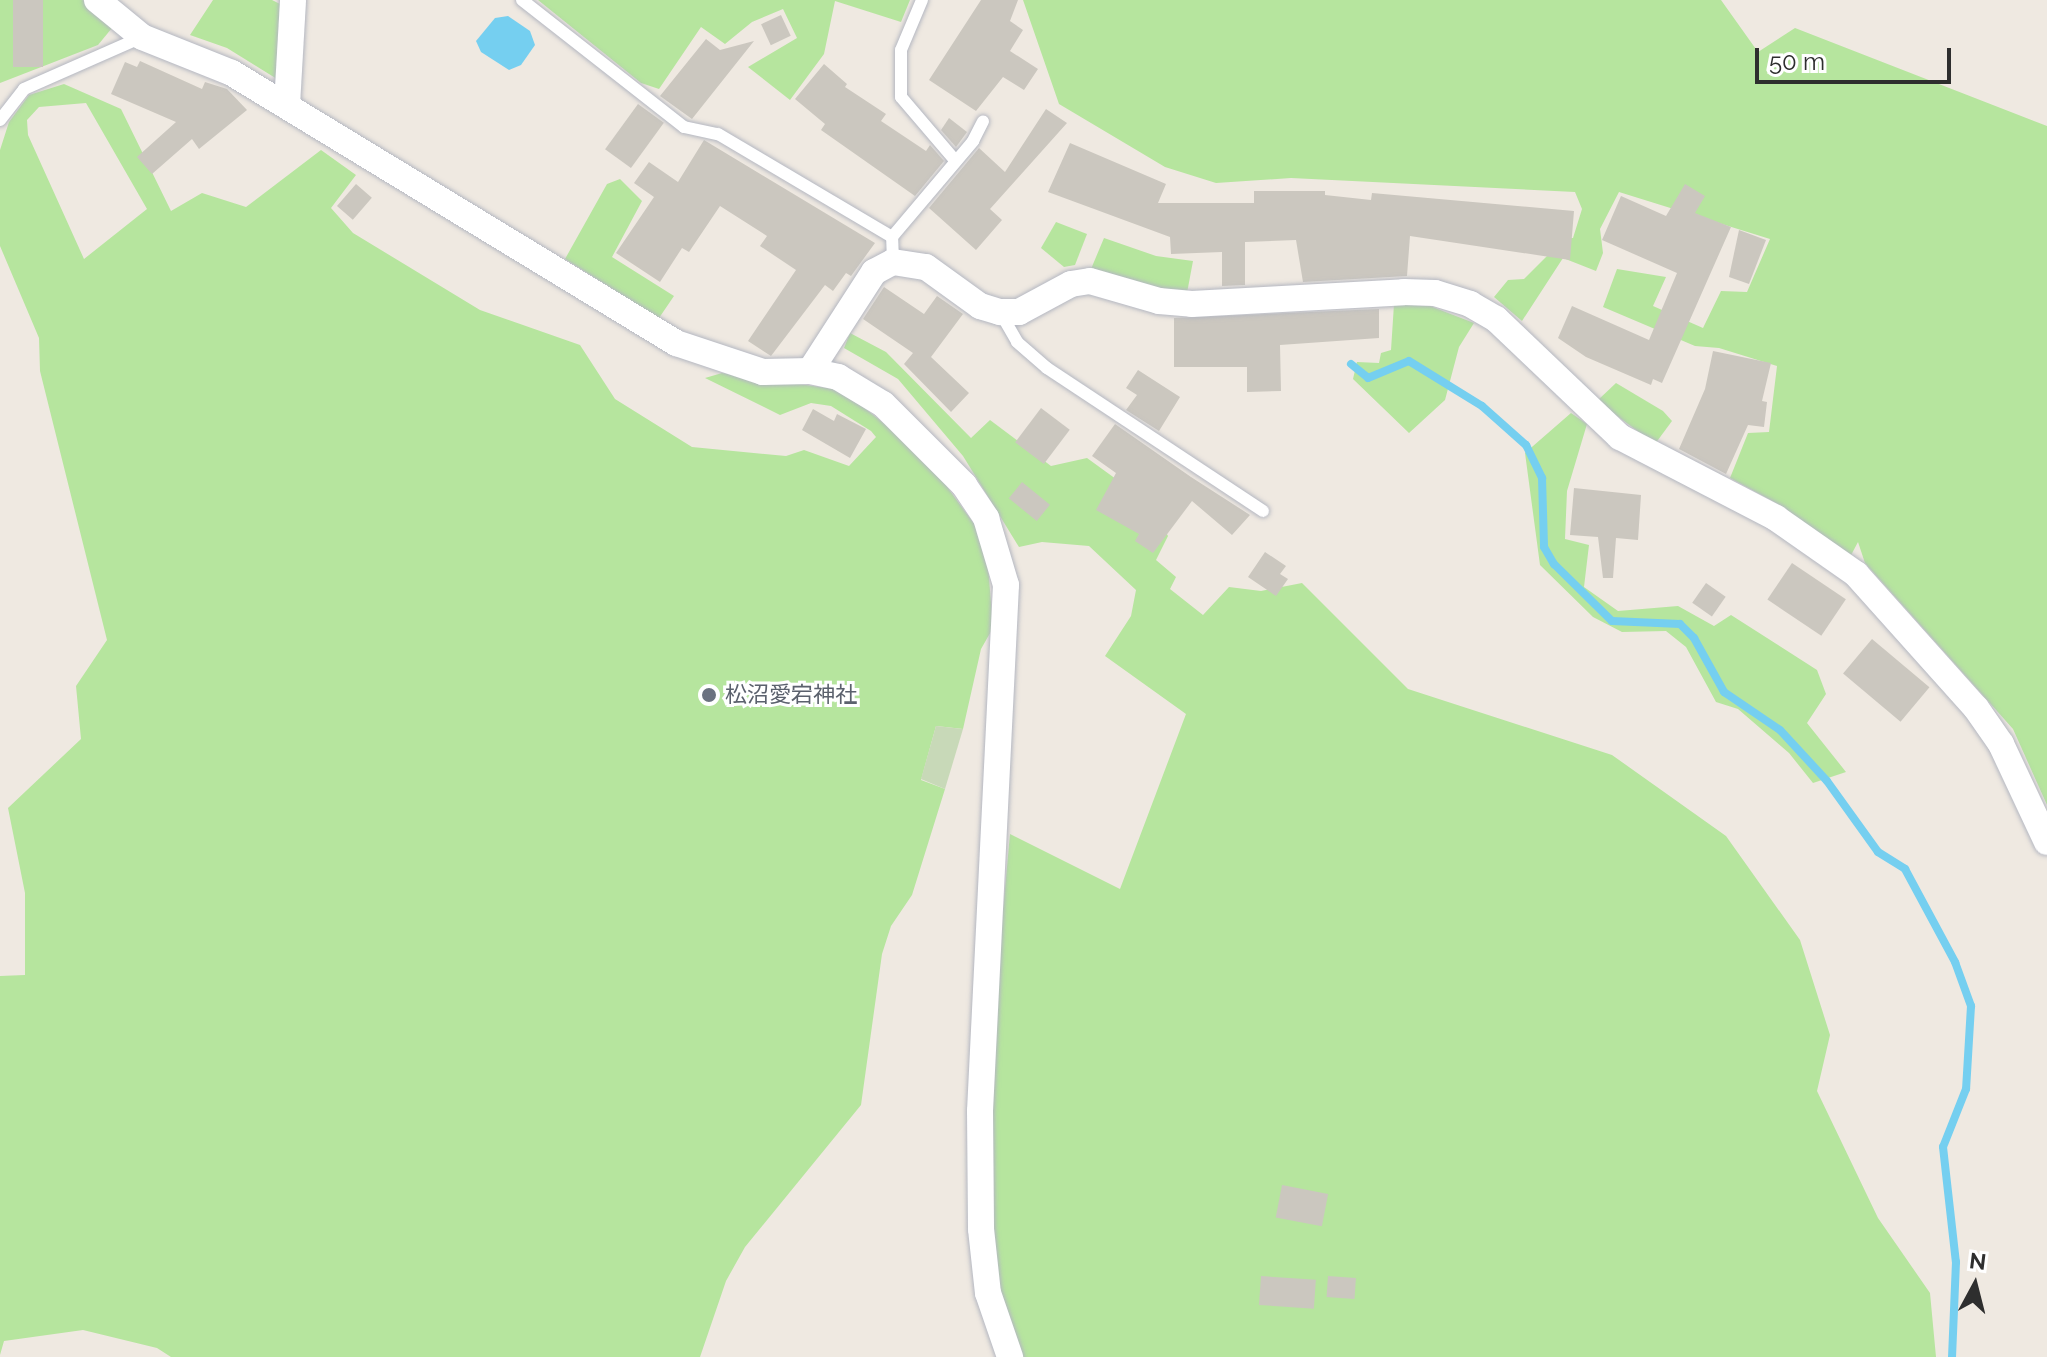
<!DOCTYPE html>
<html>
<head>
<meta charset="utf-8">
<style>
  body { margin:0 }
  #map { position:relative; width:2047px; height:1357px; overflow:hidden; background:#efe9e1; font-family:Raleway,"Noto Sans JP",sans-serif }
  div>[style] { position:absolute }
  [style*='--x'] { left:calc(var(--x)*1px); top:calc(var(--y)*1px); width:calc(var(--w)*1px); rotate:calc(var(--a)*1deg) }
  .green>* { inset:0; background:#b6e59e }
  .cemetery>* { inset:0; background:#c8d9b8 }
  .water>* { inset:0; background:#75cff0 }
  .stream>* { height:8px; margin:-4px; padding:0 4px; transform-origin:4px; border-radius:4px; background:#75cff0 }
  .building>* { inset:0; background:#cbc7bf; transform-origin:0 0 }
  .roads { filter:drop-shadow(0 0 2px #b4b7c1) drop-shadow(0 0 2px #b4b7c1) }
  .service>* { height:12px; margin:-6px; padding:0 6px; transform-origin:6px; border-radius:6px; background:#fff }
  .minor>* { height:26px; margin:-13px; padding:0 13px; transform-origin:13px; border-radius:13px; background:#fff }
  .dots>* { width:22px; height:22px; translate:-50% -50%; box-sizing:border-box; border:4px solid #fff; border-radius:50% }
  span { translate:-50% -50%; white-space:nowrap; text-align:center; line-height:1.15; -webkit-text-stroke:6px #fff; paint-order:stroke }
  .worship-label { font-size:22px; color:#5b616d }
  .left { translate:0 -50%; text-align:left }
  .north { position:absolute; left:1935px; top:1245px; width:80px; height:80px; -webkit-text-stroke:6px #fff; paint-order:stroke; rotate:7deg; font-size:22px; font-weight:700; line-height:32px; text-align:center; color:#2e2e2e }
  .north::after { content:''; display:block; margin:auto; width:28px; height:36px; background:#2e2e2e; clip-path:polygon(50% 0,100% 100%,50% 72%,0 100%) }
  .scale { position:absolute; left:1755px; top:48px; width:196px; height:36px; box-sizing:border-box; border:4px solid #2e2e2e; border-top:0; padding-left:10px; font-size:24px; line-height:28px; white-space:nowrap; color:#2e2e2e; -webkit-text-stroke:6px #fff; paint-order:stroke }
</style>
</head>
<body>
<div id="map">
  <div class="green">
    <div style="clip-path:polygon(0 0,83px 0,112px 28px,98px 45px,0 83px)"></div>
    <div style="clip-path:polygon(213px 0,272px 0,282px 5px,277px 79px,227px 48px,190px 35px)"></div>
    <div style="clip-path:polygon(538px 0,910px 0,901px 22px,835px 1px,824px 54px,790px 100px,748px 67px,797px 38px,783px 9px,752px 22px,725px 44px,701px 27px,659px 89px,641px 83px)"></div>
    <div style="clip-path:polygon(1023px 0,1721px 0,1758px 52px,1795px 28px,2047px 126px,2047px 805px,2013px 729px,1865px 563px,1858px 542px,1850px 557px,1778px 504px,1730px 478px,1748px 433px,1769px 432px,1777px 366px,1719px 348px,1695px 346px,1603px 307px,1617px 269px,1666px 277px,1653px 306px,1703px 328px,1721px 291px,1747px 292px,1770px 239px,1619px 192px,1600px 229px,1603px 253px,1596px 271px,1563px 258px,1522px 321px,1494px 297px,1508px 280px,1524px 279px,1549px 254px,1553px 237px,1573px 238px,1582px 209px,1575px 192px,1291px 178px,1216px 183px,1165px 167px,1059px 104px)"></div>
    <div style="clip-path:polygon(evenodd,64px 84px,121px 109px,171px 211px,202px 193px,246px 207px,321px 150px,356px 175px,331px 208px,353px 233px,480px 310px,580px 345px,615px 399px,692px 447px,786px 456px,804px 450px,849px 466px,876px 437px,871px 431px,831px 406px,811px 403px,780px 415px,705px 378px,722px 373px,841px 390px,890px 428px,945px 484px,977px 528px,988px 565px,993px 628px,981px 649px,963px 729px,936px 726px,921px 780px,945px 789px,912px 895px,891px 926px,882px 954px,861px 1105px,745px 1247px,726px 1281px,700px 1357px,171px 1357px,157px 1348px,83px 1330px,4px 1341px,0 1355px,0 976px,25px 975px,25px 893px,8px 808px,81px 739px,76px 686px,107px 640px,40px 371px,39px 338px,0 246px,0 150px,9px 122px,29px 95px,64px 84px,86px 103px,147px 209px,84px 259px,28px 135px,27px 120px,39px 107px,86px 103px)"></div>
    <div style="clip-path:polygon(620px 179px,642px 201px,612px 257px,674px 296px,659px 318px,565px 259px,607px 184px)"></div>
    <div style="clip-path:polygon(1056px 222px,1087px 234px,1075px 265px,1064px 267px,1041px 248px)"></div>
    <div style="clip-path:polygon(1104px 238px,1156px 256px,1193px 261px,1187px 293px,1139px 286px,1091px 269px)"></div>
    <div style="clip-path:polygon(1394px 304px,1430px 306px,1474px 323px,1459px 347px,1445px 400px,1409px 433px,1353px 379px,1357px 362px,1379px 363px,1381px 353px,1391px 350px)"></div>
    <div style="clip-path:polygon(850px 333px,886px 352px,971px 438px,990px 420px,1051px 466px,1087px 458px,1149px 503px,1168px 536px,1156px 560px,1176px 577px,1170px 589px,1203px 615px,1229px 587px,1261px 591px,1302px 583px,1408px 689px,1612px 755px,1726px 836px,1800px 940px,1830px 1035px,1817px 1091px,1878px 1218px,1930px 1293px,1936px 1357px,1023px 1357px,996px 1278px,989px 1229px,994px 1008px,1010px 834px,1120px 889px,1186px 714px,1105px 656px,1131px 616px,1136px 590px,1089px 546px,1042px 542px,1019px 547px,963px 456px,898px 379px,844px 348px)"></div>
    <div style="clip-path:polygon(1616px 383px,1663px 411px,1672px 421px,1655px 444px,1597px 401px)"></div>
    <div style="clip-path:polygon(1571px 413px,1587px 424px,1567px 491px,1565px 539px,1589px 545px,1584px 587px,1618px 611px,1678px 606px,1714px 626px,1731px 615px,1817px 670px,1826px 694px,1807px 723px,1846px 772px,1813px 783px,1789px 753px,1738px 709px,1716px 702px,1686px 647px,1666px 631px,1622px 632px,1593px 617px,1540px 565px,1525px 453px)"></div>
  </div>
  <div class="cemetery">
    <div style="clip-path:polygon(936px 726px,963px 729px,945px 789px,921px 779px)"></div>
  </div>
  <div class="water">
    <div style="clip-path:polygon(508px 16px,530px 31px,535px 45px,521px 65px,509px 70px,481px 52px,476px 41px,495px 18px)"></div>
  </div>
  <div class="stream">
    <div style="--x:1351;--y:364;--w:22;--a:39"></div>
    <div style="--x:1368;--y:378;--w:44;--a:-22.5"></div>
    <div style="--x:1409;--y:361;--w:86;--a:31.7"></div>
    <div style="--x:1482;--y:406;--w:59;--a:41.6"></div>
    <div style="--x:1526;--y:445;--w:37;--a:64"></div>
    <div style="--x:1542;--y:478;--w:69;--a:88.3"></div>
    <div style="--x:1544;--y:547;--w:20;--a:60"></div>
    <div style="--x:1554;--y:564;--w:81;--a:44.5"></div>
    <div style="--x:1612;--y:621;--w:68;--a:2.5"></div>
    <div style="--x:1680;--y:624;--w:20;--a:45"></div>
    <div style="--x:1694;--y:638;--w:62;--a:60.9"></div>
    <div style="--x:1724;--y:692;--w:68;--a:34.2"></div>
    <div style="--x:1780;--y:730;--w:69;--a:47.3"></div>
    <div style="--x:1827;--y:781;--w:87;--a:54.3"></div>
    <div style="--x:1878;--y:852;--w:32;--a:32"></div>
    <div style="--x:1905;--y:869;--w:106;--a:61.7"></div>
    <div style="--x:1955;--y:962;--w:47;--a:70"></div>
    <div style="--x:1971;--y:1006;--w:83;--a:93.4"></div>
    <div style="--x:1966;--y:1089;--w:62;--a:111.6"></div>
    <div style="--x:1943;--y:1147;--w:116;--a:83.6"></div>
    <div style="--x:1956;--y:1262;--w:95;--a:92.4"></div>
  </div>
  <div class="building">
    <div style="left:13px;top:0;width:30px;height:67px"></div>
    <div style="clip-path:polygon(981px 0,1018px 0,1010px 21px,1023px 30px,1010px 51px,1038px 69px,1024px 90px,1003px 77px,976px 111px,929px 80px)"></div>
    <div style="left:781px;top:15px;width:23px;height:22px;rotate:65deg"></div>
    <div style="clip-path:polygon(706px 39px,720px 50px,754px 41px,692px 119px,660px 96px)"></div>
    <div style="clip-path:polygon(140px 61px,202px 89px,205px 82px,227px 89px,247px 110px,199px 149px,192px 139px,152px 174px,137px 157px,176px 122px,111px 94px,125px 62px,137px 67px)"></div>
    <div style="clip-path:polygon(824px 64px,847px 84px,845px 87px,886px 114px,881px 121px,926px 151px,930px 145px,944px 161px,915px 196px,821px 130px,825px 124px,795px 99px)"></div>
    <div style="left:638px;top:104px;width:32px;height:56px;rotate:36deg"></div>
    <div style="clip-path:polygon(1046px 109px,1067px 123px,990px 209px,1002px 220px,976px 250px,929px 208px,979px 148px,1005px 172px)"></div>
    <div style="clip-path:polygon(949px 118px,967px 132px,956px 147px,941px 130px)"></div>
    <div style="clip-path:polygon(704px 140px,875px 243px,851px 276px,846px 273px,833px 291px,825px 285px,771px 356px,748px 341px,796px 270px,760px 246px,767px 236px,720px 206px,689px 252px,682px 248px,660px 282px,616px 253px,654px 197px,634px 183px,649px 162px,678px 182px)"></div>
    <div style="clip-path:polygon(1070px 143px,1166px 184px,1158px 203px,1254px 203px,1254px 191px,1325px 191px,1325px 195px,1371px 200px,1372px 193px,1574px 211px,1570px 260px,1410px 236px,1407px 276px,1303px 282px,1296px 240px,1245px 242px,1245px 285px,1222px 286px,1222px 252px,1171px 254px,1170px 237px,1048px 192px)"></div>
    <div style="left:356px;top:184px;width:21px;height:29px;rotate:41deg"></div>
    <div style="clip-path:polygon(1685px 184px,1705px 196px,1695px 213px,1731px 227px,1662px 383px,1653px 379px,1651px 385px,1586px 357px,1558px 338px,1572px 306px,1649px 340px,1677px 273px,1602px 240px,1621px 196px,1666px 216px)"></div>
    <div style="clip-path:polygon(1739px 230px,1766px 240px,1749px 284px,1729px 277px)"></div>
    <div style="clip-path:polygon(884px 287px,924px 314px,937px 296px,963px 314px,931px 357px,969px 393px,951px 412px,904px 364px,913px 353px,863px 319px)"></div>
    <div style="clip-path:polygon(1379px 309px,1379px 338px,1280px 345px,1281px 391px,1247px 392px,1247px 367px,1174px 367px,1174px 318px)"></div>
    <div style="clip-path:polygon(1713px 351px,1771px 363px,1762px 401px,1767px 402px,1764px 427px,1748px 425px,1726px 474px,1679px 449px,1705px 389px)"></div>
    <div style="clip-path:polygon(1138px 370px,1180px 397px,1159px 431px,1126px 410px,1137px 395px,1126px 388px)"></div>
    <div style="left:1041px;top:408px;width:36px;height:43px;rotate:37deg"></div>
    <div style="clip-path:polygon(813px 409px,834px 421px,837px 414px,866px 429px,850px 458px,802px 430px)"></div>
    <div style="clip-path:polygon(1115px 424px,1191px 477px,1250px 515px,1232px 535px,1192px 501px,1153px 553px,1135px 541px,1139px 534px,1096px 510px,1116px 473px,1092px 456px)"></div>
    <div style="left:1022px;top:482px;width:36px;height:21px;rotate:39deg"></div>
    <div style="clip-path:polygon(1574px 488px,1641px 495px,1638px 540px,1616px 538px,1613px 578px,1603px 578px,1598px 537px,1570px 535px)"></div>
    <div style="clip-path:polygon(1265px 552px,1286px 566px,1280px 574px,1288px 579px,1276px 596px,1248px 577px)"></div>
    <div style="left:1792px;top:563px;width:65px;height:44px;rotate:34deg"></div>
    <div style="left:1706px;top:583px;width:24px;height:24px;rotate:35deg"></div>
    <div style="left:1872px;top:639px;width:75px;height:45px;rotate:40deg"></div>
    <div style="left:1282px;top:1185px;width:47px;height:33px;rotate:11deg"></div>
    <div style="left:1261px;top:1276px;width:55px;height:29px;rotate:4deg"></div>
    <div style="left:1328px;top:1276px;width:28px;height:21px;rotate:4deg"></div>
  </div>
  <div class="roads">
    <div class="service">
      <div style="--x:522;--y:0;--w:206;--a:38.1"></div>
      <div style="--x:684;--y:127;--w:35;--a:12"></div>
      <div style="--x:718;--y:134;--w:202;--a:30.6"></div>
      <div style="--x:922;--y:0;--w:54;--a:112.8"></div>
      <div style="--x:901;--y:50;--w:47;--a:90"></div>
      <div style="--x:901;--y:97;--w:82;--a:49.5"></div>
      <div style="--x:0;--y:120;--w:39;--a:-52"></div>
      <div style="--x:24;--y:89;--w:129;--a:-23.8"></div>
      <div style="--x:893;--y:262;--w:25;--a:-92"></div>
      <div style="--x:892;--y:237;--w:126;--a:-49.8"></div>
      <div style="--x:973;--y:141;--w:22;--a:-63"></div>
      <div style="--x:1000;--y:312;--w:34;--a:60"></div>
      <div style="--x:1017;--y:342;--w:40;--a:41"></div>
      <div style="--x:1047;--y:368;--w:259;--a:33.5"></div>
    </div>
    <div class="minor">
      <div style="--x:97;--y:0;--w:58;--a:39.4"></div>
      <div style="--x:142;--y:37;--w:97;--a:21.8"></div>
      <div style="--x:232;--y:73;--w:520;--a:31.3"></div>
      <div style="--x:676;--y:343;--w:92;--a:18.4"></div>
      <div style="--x:763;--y:372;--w:47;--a:-1.2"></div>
      <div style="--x:810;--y:371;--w:29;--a:12"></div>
      <div style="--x:838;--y:377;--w:52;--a:31"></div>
      <div style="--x:883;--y:404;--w:115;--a:45"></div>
      <div style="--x:964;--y:485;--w:40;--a:56"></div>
      <div style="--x:986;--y:518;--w:70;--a:73.4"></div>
      <div style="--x:1006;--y:585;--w:527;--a:92.83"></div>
      <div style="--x:980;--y:1111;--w:118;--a:89.5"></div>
      <div style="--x:981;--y:1229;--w:64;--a:83.8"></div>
      <div style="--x:988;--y:1293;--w:68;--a:71"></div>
      <div style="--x:287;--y:105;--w:105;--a:-86.7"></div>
      <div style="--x:810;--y:371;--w:118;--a:-57.1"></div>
      <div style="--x:874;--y:272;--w:21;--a:-28"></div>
      <div style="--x:893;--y:262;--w:33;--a:9"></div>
      <div style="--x:926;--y:267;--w:67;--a:35.8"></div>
      <div style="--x:980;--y:306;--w:21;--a:17"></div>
      <div style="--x:1000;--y:312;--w:19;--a:0"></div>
      <div style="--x:1019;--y:312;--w:59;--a:-28.3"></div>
      <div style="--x:1071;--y:284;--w:19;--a:-9"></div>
      <div style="--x:1090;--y:281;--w:72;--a:16.2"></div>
      <div style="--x:1159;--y:301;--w:33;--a:5"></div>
      <div style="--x:1192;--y:304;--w:212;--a:-3.2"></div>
      <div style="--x:1404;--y:292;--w:31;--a:2"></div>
      <div style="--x:1435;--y:293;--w:37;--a:17"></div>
      <div style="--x:1470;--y:304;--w:30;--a:30"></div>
      <div style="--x:1496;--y:319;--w:171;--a:43.6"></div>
      <div style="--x:1620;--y:437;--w:176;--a:27.4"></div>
      <div style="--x:1776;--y:518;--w:98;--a:35"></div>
      <div style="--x:1856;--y:574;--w:180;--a:48.2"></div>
      <div style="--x:1976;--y:708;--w:44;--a:55.2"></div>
      <div style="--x:2001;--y:744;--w:108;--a:64.9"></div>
    </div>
  </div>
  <div class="dots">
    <div style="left:709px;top:695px;background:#6b7280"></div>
  </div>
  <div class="worship-label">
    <span class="left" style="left:725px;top:695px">松沼愛宕神社</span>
  </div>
  <div class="north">N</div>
  <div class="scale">50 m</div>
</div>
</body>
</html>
